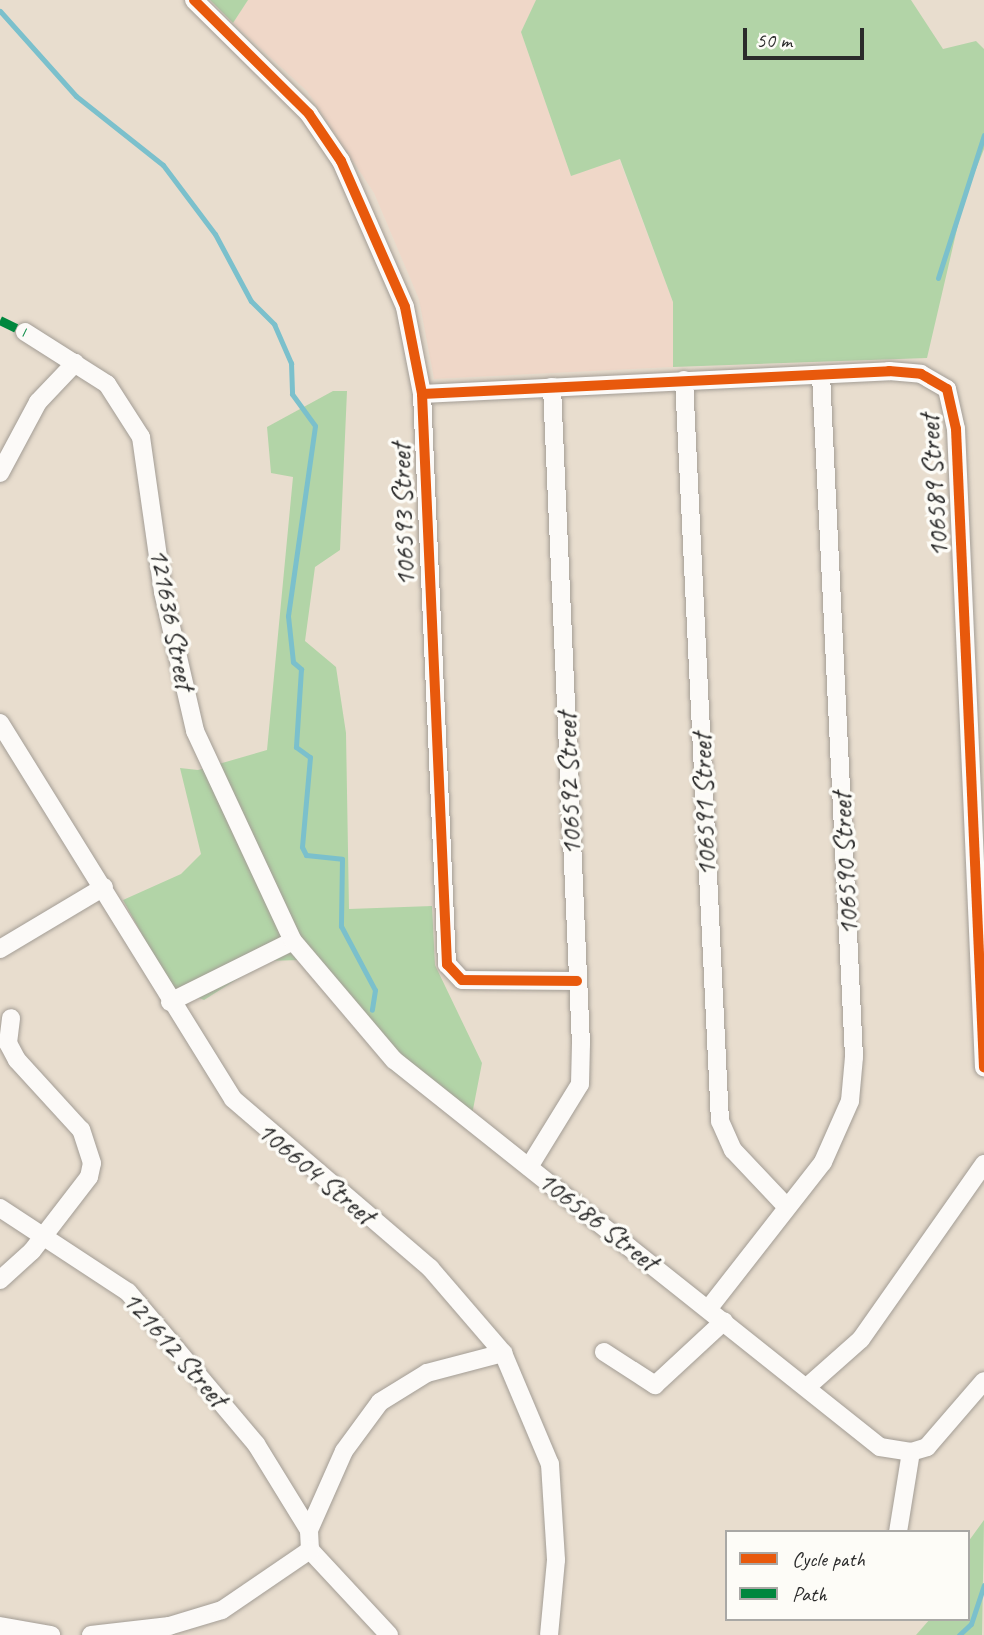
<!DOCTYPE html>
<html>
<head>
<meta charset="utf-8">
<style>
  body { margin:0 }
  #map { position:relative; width:984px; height:1635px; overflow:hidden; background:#e8ddce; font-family:Caveat,sans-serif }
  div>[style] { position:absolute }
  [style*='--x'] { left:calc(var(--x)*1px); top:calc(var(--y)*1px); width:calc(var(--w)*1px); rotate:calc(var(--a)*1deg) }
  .built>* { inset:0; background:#efd7c8 }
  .green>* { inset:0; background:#b2d4a7 }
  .stream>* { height:5px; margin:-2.5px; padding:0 2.5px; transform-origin:2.5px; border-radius:2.5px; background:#7bc0cc }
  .roads { filter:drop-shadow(0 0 2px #a39d95) drop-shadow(0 0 2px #a39d95) }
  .minor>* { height:18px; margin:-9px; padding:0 9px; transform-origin:9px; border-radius:9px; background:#fcfaf8 }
  .quiet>* { height:9px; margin-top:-4.5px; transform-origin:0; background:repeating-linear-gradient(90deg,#00873e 0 18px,transparent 0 27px) }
  .cycleway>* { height:10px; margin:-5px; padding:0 5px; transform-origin:5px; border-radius:5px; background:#e8590c }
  span { translate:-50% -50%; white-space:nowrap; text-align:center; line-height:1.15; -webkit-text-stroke:7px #fdfcf7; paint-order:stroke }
  .street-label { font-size:28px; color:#2b2b2b }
  .legend { position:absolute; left:725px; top:1530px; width:245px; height:91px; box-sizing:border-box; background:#fdfcf7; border:2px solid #a9a8a5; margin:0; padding:9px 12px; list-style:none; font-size:21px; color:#2b2b2b }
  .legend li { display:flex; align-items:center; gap:14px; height:35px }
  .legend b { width:35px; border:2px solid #a9a8a5 }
  .scale { position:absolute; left:743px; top:28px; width:121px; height:32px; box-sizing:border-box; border:4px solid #2b2b2b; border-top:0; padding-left:9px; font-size:21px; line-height:24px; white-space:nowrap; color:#2b2b2b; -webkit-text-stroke:5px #fdfcf7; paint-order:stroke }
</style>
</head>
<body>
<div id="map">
  <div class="built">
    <div style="clip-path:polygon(248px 0,536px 0,521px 32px,571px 176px,619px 159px,673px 302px,673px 367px,434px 379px,419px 299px,374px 193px,307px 91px,233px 23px)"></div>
  </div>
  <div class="green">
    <div style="clip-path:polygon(210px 0,248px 0,233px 23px)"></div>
    <div style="clip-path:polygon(536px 0,911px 0,943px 49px,976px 41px,984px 49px,984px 149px,964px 199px,927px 358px,673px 367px,673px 302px,620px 159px,571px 176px,521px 32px)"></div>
    <div style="clip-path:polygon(333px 391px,347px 391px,340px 550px,315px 567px,305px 641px,336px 667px,346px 733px,349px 909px,432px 906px,435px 965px,482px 1063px,469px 1130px,388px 1067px,300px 960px,266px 961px,204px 1000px,171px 987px,123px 900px,181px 874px,201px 854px,180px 768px,198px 770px,267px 750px,293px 477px,271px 473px,267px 427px)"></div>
    <div style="clip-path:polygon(984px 1520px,982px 1635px,916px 1635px,930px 1619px,968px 1619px,968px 1542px)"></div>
  </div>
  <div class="stream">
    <div style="--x:0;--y:11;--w:114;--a:48.2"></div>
    <div style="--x:76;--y:96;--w:111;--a:38.4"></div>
    <div style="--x:163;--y:165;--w:86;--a:53"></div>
    <div style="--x:215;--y:234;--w:76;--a:61.8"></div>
    <div style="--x:251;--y:301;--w:33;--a:45"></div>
    <div style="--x:274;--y:324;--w:43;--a:66.4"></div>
    <div style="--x:291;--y:363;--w:31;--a:88"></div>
    <div style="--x:292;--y:394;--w:39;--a:54"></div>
    <div style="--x:315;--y:426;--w:192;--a:98.1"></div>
    <div style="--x:288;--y:616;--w:46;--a:83.8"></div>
    <div style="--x:293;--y:662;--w:11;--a:41"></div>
    <div style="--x:301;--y:669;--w:78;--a:93.7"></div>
    <div style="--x:296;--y:747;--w:17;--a:36"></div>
    <div style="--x:310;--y:757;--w:90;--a:95.1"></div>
    <div style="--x:302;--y:847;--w:9;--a:63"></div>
    <div style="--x:306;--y:855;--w:36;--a:6"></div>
    <div style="--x:342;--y:859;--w:67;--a:90.9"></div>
    <div style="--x:341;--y:926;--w:72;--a:62"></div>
    <div style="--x:375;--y:990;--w:20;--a:99"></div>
    <div style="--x:938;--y:278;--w:150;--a:-72.2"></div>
    <div style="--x:959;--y:1635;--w:16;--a:-43"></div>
    <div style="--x:971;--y:1624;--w:41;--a:-71.6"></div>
  </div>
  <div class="roads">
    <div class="minor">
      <div style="--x:194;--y:0;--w:162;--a:44.7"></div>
      <div style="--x:309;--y:114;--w:57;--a:55.8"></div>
      <div style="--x:341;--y:161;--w:159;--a:66.3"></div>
      <div style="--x:405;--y:307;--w:89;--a:78.9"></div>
      <div style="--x:422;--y:394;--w:571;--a:87.49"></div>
      <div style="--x:447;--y:964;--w:22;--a:47"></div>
      <div style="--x:462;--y:980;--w:115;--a:0.5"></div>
      <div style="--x:25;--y:332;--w:97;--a:32.4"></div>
      <div style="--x:107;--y:384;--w:63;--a:57.3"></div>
      <div style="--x:141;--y:437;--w:157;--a:81.9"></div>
      <div style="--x:163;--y:592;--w:143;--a:77"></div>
      <div style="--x:195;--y:731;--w:232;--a:65"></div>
      <div style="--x:684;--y:380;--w:742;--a:87.22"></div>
      <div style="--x:720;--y:1121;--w:32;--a:66"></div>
      <div style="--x:733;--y:1150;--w:77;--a:46.6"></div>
      <div style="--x:422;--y:394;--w:468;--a:-2.8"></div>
      <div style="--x:889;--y:371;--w:32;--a:5"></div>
      <div style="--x:921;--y:374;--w:30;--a:30"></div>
      <div style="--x:947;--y:389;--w:41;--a:77.3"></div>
      <div style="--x:956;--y:429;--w:639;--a:87.49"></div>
      <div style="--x:0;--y:473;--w:81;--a:-61.8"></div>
      <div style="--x:38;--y:402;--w:54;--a:-46.5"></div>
      <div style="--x:0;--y:723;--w:442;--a:58.2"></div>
      <div style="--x:233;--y:1099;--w:260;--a:40.6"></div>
      <div style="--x:430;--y:1268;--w:112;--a:49.3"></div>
      <div style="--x:503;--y:1353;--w:121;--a:67.1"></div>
      <div style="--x:550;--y:1464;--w:96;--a:86.4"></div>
      <div style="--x:556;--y:1560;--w:75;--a:95.3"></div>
      <div style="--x:0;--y:949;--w:121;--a:-30.8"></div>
      <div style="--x:170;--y:1002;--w:137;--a:-26.4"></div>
      <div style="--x:293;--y:941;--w:156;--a:49.7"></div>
      <div style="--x:394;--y:1060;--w:621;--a:38.53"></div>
      <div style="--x:880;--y:1447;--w:31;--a:9"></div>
      <div style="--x:911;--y:1452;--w:17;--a:-17"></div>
      <div style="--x:927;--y:1447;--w:87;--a:-49.2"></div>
      <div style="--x:529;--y:1167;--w:97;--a:-58.4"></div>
      <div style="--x:580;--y:1084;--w:40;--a:-88.6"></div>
      <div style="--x:581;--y:1044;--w:658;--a:-92.53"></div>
      <div style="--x:0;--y:1208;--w:153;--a:33.3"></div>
      <div style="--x:128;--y:1292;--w:199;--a:49.9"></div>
      <div style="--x:256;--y:1444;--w:101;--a:58.4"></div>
      <div style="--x:0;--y:1280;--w:43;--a:-42.2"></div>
      <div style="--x:32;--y:1251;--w:93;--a:-52.4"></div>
      <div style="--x:89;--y:1177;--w:14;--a:-78"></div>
      <div style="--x:92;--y:1163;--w:35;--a:-108"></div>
      <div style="--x:81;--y:1130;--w:95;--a:-132.4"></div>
      <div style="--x:17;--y:1060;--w:19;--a:-118"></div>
      <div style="--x:8;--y:1043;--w:25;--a:-83"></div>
      <div style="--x:709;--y:1308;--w:185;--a:-52"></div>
      <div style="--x:823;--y:1162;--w:67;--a:-66.1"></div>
      <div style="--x:850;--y:1101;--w:44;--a:-84.8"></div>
      <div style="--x:854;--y:1057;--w:683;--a:-92.77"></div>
      <div style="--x:604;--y:1352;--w:61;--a:32.9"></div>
      <div style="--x:655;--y:1385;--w:94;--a:-42.8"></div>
      <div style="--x:807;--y:1387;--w:72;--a:-41.6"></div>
      <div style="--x:861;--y:1339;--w:214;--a:-54.9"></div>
      <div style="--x:898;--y:1532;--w:81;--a:-80.8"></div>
      <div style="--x:310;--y:1550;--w:20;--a:-93"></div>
      <div style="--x:309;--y:1530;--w:86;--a:-66.1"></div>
      <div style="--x:344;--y:1451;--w:61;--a:-53.7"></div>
      <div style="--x:380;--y:1402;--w:55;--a:-31.7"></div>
      <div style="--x:427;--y:1373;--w:79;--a:-14.7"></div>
      <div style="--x:310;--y:1550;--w:116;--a:47.1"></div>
      <div style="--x:0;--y:1626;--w:52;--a:10"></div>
      <div style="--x:91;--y:1635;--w:79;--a:-6.6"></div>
      <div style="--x:169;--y:1626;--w:55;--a:-16.8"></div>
      <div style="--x:222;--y:1610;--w:107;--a:-34.3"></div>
    </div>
  </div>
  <div class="quiet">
    <div style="--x:0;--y:320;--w:28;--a:26"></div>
  </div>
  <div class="cycleway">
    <div style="--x:194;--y:0;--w:162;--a:44.7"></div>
    <div style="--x:309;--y:114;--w:57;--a:55.8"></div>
    <div style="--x:341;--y:161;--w:159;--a:66.3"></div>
    <div style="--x:405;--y:307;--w:89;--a:78.9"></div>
    <div style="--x:422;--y:394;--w:571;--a:87.49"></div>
    <div style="--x:447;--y:964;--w:22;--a:47"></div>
    <div style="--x:462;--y:980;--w:115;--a:0.5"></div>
    <div style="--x:422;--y:394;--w:468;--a:-2.8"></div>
    <div style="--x:889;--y:371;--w:32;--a:5"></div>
    <div style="--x:921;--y:374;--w:30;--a:30"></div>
    <div style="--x:947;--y:389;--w:41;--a:77.3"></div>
    <div style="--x:956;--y:429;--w:639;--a:87.49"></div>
  </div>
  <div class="street-label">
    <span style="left:934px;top:486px;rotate:-94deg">106589 Street</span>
    <span style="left:403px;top:515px;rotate:-92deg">106593 Street</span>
    <span style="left:172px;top:619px;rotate:79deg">121636 Street</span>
    <span style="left:569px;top:784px;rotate:-92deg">106592 Street</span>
    <span style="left:704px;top:805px;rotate:-92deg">106591 Street</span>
    <span style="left:845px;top:864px;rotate:-93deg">106590 Street</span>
    <span style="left:316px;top:1173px;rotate:40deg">106604 Street</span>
    <span style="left:598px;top:1221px;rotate:38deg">106586 Street</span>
    <span style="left:175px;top:1349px;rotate:49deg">121612 Street</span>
  </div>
  <ul class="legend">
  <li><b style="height:9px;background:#e8590c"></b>Cycle path</li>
  <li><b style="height:9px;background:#00873e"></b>Path</li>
  </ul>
  <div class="scale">50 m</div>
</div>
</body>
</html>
